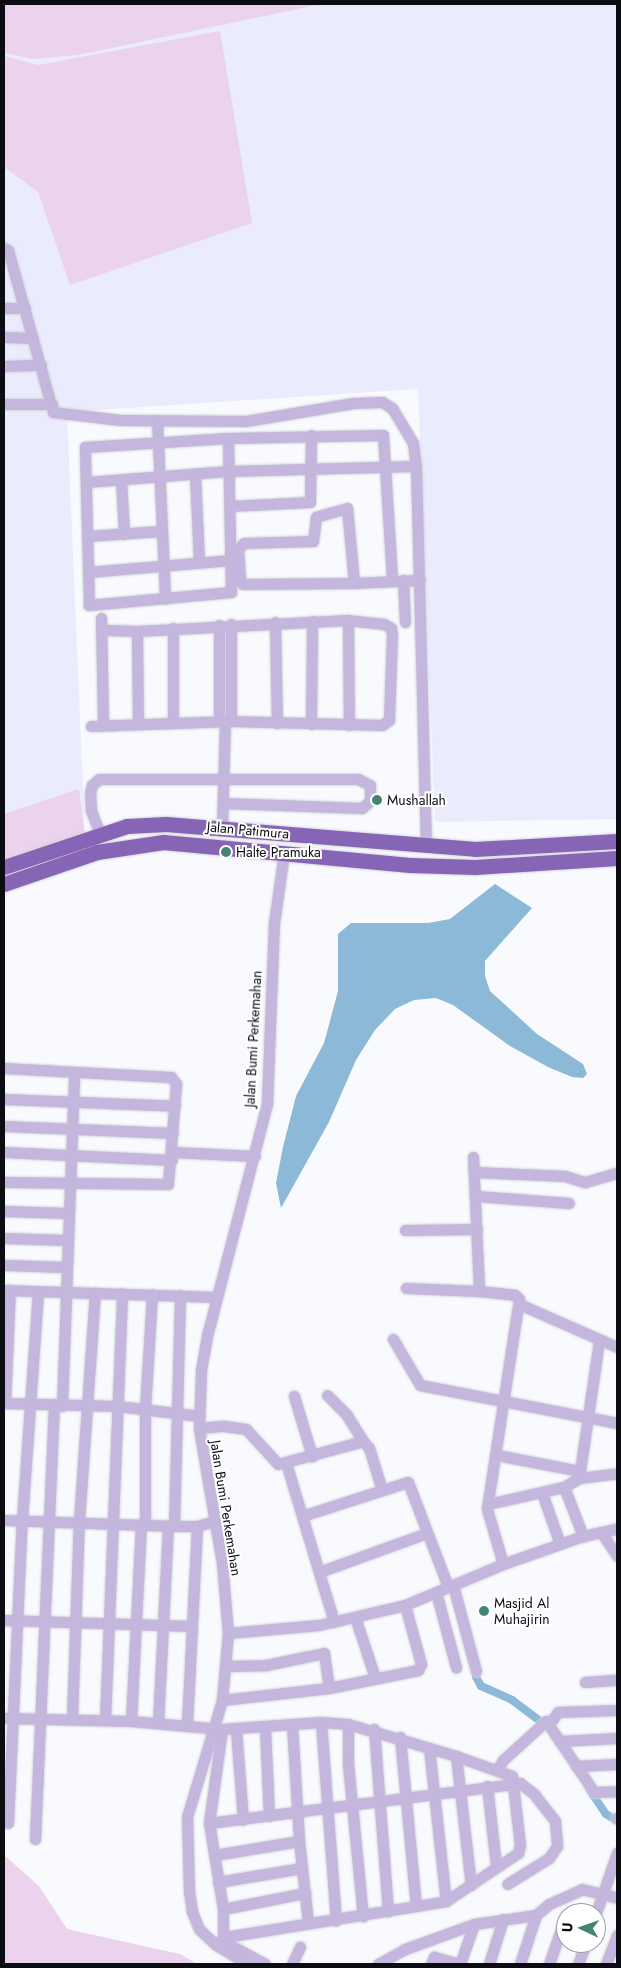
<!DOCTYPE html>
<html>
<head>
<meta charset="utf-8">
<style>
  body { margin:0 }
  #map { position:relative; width:621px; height:1968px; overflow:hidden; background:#f9fafe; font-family:Jost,sans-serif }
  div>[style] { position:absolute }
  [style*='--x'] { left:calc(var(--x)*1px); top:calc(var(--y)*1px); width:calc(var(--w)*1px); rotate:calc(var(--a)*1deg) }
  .built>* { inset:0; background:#eaebfc }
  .green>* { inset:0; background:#ebd3ee }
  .water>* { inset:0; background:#8db9d8 }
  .canal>* { height:8px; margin:-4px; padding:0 4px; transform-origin:4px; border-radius:4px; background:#8db9d8 }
  .roads { filter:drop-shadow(0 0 1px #d3d4d8) drop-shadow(0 0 1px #d3d4d8) }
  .minor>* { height:11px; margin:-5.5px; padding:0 5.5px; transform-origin:5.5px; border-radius:5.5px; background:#c4b6dd }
  .highway>* { height:15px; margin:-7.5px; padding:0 7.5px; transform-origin:7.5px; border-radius:7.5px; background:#8765b6 }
  .dots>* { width:14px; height:14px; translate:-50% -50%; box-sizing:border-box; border:2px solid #fff; border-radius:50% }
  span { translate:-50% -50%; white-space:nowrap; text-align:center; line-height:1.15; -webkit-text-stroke:4px #fff; paint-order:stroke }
  .poi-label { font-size:14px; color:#0c0c13 }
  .left { translate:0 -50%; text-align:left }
  .street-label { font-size:14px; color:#0c0c13 }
  .frame { position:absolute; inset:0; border:5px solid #0c0c13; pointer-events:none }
  .north { position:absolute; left:556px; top:1903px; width:50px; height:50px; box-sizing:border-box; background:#fff; border:1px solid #9e9ea1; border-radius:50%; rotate:273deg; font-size:14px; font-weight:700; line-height:20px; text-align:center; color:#0c0c13 }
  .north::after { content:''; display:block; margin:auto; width:18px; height:22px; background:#438575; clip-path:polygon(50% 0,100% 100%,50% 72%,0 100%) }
</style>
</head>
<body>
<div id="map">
  <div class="built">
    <div style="clip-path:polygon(4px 4px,617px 4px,617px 819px,435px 822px,418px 389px,67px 412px,85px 838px,4px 864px)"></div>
  </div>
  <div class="green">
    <div style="clip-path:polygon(4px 4px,322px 4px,78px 55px,33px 59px,4px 53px)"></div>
    <div style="clip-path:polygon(220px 31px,252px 223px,70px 285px,38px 192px,4px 167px,4px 56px,38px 65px)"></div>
    <div style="clip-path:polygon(79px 789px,85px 837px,4px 864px,4px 814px)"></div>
    <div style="clip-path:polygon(4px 1855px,39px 1886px,67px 1929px,180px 1954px,197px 1964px,4px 1964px)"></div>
  </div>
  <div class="water">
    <div style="clip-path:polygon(495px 884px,532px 908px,485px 961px,485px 976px,490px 991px,537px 1034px,583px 1064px,587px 1074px,583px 1078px,572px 1077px,548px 1067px,510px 1046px,453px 1005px,436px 998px,414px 1000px,395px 1009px,375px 1030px,356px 1060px,329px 1122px,281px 1208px,276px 1183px,283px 1147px,296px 1096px,324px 1043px,338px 991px,338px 934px,351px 923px,428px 923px,450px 919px)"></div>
  </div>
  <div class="canal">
    <div style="--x:476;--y:1677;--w:10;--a:61"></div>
    <div style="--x:481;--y:1686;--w:34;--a:24"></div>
    <div style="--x:512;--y:1700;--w:35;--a:37"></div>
    <div style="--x:589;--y:1789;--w:30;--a:56"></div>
    <div style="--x:606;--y:1814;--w:13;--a:32"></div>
  </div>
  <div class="roads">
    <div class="minor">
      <div style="--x:4;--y:248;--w:4;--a:27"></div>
      <div style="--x:8;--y:250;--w:168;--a:74.5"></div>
      <div style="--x:53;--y:412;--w:68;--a:6.7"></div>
      <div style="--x:121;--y:420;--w:125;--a:0.5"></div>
      <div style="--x:246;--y:421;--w:109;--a:-9.5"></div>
      <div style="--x:354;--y:403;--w:28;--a:-2"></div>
      <div style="--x:382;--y:402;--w:12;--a:31"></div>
      <div style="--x:392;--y:408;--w:41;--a:59"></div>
      <div style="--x:413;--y:443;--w:23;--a:83"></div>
      <div style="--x:416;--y:466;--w:379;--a:88.5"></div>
      <div style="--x:4;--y:308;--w:21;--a:0"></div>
      <div style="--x:4;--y:337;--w:29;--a:2"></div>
      <div style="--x:4;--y:366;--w:37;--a:-2"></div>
      <div style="--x:4;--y:404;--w:48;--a:0"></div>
      <div style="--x:157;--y:420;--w:179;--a:87.4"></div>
      <div style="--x:228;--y:438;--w:154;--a:88.9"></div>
      <div style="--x:231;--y:592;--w:143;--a:174.8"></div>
      <div style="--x:89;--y:605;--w:158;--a:-91.5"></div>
      <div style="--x:85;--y:447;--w:143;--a:-3.6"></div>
      <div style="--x:228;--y:438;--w:155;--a:-1.1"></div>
      <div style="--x:383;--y:435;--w:144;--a:86.4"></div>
      <div style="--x:195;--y:474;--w:88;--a:87.4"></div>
      <div style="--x:121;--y:480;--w:54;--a:86.8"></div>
      <div style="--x:87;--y:482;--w:141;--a:-4.5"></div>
      <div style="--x:228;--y:471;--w:188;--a:-1.5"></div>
      <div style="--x:230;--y:506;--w:80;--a:-2.9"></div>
      <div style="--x:310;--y:502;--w:67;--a:-89.1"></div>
      <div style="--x:87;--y:536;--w:74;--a:-3.9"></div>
      <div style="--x:88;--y:572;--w:144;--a:-4.8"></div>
      <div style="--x:403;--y:580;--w:42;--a:87.3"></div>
      <div style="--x:354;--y:583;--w:75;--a:-95.3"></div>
      <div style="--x:347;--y:508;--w:32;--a:164"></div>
      <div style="--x:316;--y:517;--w:24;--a:97"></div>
      <div style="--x:313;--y:541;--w:69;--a:178.3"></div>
      <div style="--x:244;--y:543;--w:8;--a:135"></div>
      <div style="--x:238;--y:549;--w:32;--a:86"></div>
      <div style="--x:240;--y:581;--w:4;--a:45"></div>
      <div style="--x:243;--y:584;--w:111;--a:-0.5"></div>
      <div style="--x:354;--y:583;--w:66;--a:-2.6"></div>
      <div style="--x:101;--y:618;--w:107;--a:88.9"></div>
      <div style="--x:348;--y:620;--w:105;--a:89.5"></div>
      <div style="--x:275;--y:622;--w:101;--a:88.9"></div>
      <div style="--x:231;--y:624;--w:97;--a:90"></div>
      <div style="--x:173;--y:628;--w:95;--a:90"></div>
      <div style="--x:137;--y:631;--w:93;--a:89.4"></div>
      <div style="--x:219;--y:721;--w:96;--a:-90"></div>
      <div style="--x:311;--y:724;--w:103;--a:-89.4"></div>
      <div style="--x:91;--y:726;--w:140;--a:-2"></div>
      <div style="--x:231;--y:721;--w:151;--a:1.5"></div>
      <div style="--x:382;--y:725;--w:9;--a:-36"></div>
      <div style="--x:389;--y:720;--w:84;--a:-88"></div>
      <div style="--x:392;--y:636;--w:8;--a:-97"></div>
      <div style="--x:391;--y:628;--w:8;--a:-150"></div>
      <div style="--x:384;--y:624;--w:36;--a:-174"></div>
      <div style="--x:348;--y:620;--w:211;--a:177"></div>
      <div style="--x:137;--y:631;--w:36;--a:-178"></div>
      <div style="--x:222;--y:828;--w:107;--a:-88.4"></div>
      <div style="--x:100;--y:834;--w:26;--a:-111"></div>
      <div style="--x:91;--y:810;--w:17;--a:-93"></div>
      <div style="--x:90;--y:793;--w:8;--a:-76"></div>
      <div style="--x:92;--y:785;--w:9;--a:-41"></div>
      <div style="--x:99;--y:779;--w:259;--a:0"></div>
      <div style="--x:358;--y:779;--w:13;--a:27"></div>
      <div style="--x:370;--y:785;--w:16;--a:90"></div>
      <div style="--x:370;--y:801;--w:11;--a:139"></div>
      <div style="--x:362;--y:808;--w:139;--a:-177.9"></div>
      <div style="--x:4;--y:1068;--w:167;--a:3.1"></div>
      <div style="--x:171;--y:1077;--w:9;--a:54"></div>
      <div style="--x:176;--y:1084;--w:100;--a:94.6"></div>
      <div style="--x:168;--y:1184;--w:164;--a:-179.3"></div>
      <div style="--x:4;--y:1099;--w:171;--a:2.3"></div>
      <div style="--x:4;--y:1126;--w:169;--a:2.4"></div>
      <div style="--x:4;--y:1152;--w:168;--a:2.7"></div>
      <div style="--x:173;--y:1152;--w:82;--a:2.8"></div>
      <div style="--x:473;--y:1157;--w:134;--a:87.4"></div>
      <div style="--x:479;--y:1291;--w:36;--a:6"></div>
      <div style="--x:515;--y:1295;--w:6;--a:45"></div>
      <div style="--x:519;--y:1299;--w:212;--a:98.7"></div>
      <div style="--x:487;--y:1509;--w:57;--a:73.8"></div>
      <div style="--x:474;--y:1172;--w:91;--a:2.5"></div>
      <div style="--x:565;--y:1176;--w:21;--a:17"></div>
      <div style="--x:585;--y:1182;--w:33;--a:-16"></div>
      <div style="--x:476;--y:1196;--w:93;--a:4.3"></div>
      <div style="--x:4;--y:1211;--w:64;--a:1.8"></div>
      <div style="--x:405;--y:1230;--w:72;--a:-0.8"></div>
      <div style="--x:4;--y:1238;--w:63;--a:1.8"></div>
      <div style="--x:4;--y:1265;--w:62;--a:1.8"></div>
      <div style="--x:406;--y:1288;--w:73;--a:2.4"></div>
      <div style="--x:4;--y:1290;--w:212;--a:1.9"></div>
      <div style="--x:519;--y:1304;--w:107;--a:23.7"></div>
      <div style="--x:393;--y:1339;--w:53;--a:59.6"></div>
      <div style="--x:420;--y:1385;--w:201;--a:10.9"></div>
      <div style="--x:294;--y:1396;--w:63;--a:73.3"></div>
      <div style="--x:4;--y:1403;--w:114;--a:1.5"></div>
      <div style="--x:118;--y:1406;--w:82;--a:7"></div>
      <div style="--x:5;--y:1403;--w:113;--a:-87.5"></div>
      <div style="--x:62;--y:1406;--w:333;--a:-87.9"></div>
      <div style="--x:199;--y:1428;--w:25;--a:-5"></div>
      <div style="--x:224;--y:1426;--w:22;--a:8"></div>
      <div style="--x:246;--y:1429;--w:47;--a:47.6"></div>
      <div style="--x:278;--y:1464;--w:88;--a:-15.1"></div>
      <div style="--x:363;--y:1441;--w:31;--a:-122"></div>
      <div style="--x:347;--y:1415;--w:28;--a:-135"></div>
      <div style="--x:363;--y:1441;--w:9;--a:49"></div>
      <div style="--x:369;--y:1448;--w:44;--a:72.8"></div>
      <div style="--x:497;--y:1455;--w:85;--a:10.9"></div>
      <div style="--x:286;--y:1463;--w:166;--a:73.2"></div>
      <div style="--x:579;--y:1478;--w:138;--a:-81.7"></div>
      <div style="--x:564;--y:1487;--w:53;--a:68.8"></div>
      <div style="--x:542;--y:1493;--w:54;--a:70.6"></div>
      <div style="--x:488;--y:1504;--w:78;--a:-12.6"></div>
      <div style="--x:564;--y:1487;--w:17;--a:-31"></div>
      <div style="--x:579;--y:1478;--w:38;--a:-7"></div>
      <div style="--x:302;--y:1516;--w:111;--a:-17.8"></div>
      <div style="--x:408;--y:1482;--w:112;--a:69.1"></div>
      <div style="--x:4;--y:1520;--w:170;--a:2"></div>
      <div style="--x:174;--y:1526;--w:23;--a:0"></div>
      <div style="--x:197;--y:1526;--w:19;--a:-16"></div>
      <div style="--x:145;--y:1524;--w:115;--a:-90"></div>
      <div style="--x:145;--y:1409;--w:115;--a:-86.5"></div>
      <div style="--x:174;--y:1526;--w:231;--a:-88.5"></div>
      <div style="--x:601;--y:1532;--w:29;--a:56"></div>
      <div style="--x:319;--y:1572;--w:115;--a:-19.9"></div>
      <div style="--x:453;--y:1585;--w:89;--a:75"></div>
      <div style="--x:436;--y:1592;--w:78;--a:75.1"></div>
      <div style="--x:355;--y:1617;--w:64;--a:71.8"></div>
      <div style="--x:4;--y:1620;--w:188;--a:1.8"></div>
      <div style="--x:228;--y:1633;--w:91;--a:-5"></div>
      <div style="--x:319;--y:1625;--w:88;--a:-13.1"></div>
      <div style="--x:405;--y:1605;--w:106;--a:-22.7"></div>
      <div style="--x:503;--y:1564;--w:85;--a:-19.3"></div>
      <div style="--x:583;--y:1536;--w:35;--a:-12"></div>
      <div style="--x:227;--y:1666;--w:39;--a:-1"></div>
      <div style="--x:266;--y:1665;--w:59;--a:-11.7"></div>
      <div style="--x:324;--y:1653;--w:35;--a:82"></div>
      <div style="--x:585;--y:1682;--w:32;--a:-4"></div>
      <div style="--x:222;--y:1700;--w:108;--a:-6.4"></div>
      <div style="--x:329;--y:1688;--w:91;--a:-11.4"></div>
      <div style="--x:418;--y:1670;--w:7;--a:-63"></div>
      <div style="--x:421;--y:1664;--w:61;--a:-105.2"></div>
      <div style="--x:4;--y:1718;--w:127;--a:1.4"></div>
      <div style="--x:131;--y:1721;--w:90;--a:5.1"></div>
      <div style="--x:72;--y:1719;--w:198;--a:-88"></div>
      <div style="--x:79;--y:1521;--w:229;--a:-86"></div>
      <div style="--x:105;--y:1720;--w:427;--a:-87.7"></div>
      <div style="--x:131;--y:1721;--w:197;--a:-87.1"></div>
      <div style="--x:321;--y:1722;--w:199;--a:85.7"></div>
      <div style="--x:158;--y:1723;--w:198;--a:-87.1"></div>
      <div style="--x:187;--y:1724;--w:198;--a:-87.1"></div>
      <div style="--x:348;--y:1724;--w:40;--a:90"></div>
      <div style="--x:348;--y:1764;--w:153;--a:84.4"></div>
      <div style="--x:549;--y:1724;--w:15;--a:-53"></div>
      <div style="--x:558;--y:1712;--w:59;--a:-1.9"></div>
      <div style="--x:292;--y:1725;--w:116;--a:86.5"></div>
      <div style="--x:299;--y:1841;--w:82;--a:83.7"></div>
      <div style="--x:265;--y:1728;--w:88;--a:87.4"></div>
      <div style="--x:236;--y:1729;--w:91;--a:85.6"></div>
      <div style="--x:374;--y:1729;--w:183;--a:85.6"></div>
      <div style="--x:400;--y:1737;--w:170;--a:84.6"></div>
      <div style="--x:560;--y:1741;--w:57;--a:-3"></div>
      <div style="--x:429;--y:1748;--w:154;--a:83.7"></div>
      <div style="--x:576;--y:1766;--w:41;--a:-2.8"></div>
      <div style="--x:497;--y:1770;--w:12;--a:-59"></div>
      <div style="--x:503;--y:1760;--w:58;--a:-42.2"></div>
      <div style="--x:546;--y:1721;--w:86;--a:55.9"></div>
      <div style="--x:594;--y:1792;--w:23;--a:-2"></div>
      <div style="--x:487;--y:1786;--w:80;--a:83.5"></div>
      <div style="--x:616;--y:1818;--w:1;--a:0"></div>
      <div style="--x:8;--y:1823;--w:303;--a:-87.4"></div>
      <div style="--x:22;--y:1520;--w:229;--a:-86"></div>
      <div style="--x:209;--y:1823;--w:314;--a:-7.3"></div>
      <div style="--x:520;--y:1783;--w:18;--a:38"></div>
      <div style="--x:534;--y:1794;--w:34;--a:52"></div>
      <div style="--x:555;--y:1821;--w:25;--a:85"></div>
      <div style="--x:557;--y:1846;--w:14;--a:124"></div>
      <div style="--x:549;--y:1858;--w:49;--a:148.2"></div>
      <div style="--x:35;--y:1839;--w:433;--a:-87.5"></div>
      <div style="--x:215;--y:1855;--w:85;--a:-9.5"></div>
      <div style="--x:218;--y:1882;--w:85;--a:-9.5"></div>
      <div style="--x:223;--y:1909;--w:84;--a:-11"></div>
      <div style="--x:596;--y:1913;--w:64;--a:-70.7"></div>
      <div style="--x:223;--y:1938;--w:29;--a:-90"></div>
      <div style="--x:223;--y:1909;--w:87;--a:-99.2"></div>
      <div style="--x:209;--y:1823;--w:95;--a:-82.1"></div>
      <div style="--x:222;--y:1729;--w:99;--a:-4"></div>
      <div style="--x:321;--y:1722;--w:27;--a:4"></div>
      <div style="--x:348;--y:1724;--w:113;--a:16.5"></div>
      <div style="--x:456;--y:1756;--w:130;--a:83.4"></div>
      <div style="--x:221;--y:1940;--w:50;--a:28.6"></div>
      <div style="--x:218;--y:1942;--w:14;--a:-25"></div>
      <div style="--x:231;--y:1936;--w:218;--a:-9.2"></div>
      <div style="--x:446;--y:1901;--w:87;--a:-33.7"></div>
      <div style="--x:518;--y:1853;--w:8;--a:-76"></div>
      <div style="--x:520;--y:1845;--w:69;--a:-96.6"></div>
      <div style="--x:512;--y:1776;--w:59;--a:-160.3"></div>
      <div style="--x:248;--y:1964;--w:37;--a:-149"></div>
      <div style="--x:216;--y:1945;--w:23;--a:-137"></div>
      <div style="--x:199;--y:1929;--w:18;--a:-112"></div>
      <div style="--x:192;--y:1912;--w:21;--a:-98"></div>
      <div style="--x:189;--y:1891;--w:74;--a:-91.5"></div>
      <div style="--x:187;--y:1817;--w:122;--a:-73.3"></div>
      <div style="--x:222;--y:1700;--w:67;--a:-84.9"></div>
      <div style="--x:228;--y:1633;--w:70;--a:-94.9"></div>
      <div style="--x:222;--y:1563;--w:137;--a:-99.7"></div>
      <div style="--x:199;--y:1428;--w:58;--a:-88"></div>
      <div style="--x:201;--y:1370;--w:39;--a:-80"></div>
      <div style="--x:208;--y:1332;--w:236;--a:-75.5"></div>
      <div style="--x:267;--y:1104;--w:181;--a:-87.8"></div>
      <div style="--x:274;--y:923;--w:71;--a:-81.9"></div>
      <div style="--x:292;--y:1964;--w:19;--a:-65"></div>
      <div style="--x:378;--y:1964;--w:31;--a:-29"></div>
      <div style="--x:405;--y:1949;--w:73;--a:-19.9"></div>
      <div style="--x:474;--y:1924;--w:63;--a:-8.3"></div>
      <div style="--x:431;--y:1964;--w:8;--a:-67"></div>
      <div style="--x:434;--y:1957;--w:27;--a:15"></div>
      <div style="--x:460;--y:1964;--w:42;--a:-70.7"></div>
      <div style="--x:489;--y:1964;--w:47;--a:-72.7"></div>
      <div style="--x:520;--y:1964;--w:52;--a:-71.9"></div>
      <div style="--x:536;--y:1915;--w:17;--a:-40"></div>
      <div style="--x:549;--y:1904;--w:36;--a:-24"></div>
      <div style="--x:582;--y:1889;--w:36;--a:14"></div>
      <div style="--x:549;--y:1964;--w:52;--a:-70.9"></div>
      <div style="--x:578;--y:1964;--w:22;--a:-69"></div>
      <div style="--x:606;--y:1964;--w:31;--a:-69"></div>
    </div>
    <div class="highway">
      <div style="--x:4;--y:867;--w:130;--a:-18.4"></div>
      <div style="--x:127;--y:826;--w:39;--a:-3"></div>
      <div style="--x:166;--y:824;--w:310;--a:4.6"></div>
      <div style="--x:475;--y:849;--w:142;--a:-3.2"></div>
      <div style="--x:4;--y:884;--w:98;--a:-19"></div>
      <div style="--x:97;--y:852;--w:67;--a:-8.6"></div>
      <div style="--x:163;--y:842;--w:248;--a:5.3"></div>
      <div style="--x:410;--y:865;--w:65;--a:1.8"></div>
      <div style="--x:475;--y:867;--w:142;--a:-3.6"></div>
    </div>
  </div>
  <div class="dots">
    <div style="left:377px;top:800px;background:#438575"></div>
    <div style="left:226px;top:852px;background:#438575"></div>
    <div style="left:484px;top:1611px;background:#438575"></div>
  </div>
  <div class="poi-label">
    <span class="left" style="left:387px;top:800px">Mushallah</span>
    <span class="left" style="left:236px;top:852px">Halte Pramuka</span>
    <span class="left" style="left:494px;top:1611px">Masjid Al<br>Muhajirin</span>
  </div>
  <div class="street-label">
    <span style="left:248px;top:830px;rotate:5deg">Jalan Patimura</span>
    <span style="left:253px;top:1039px;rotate:-87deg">Jalan Bumi Perkemahan</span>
    <span style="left:226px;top:1508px;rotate:81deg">Jalan Bumi Perkemahan</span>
  </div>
  <div class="frame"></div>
  <div class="north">U</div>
</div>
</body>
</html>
